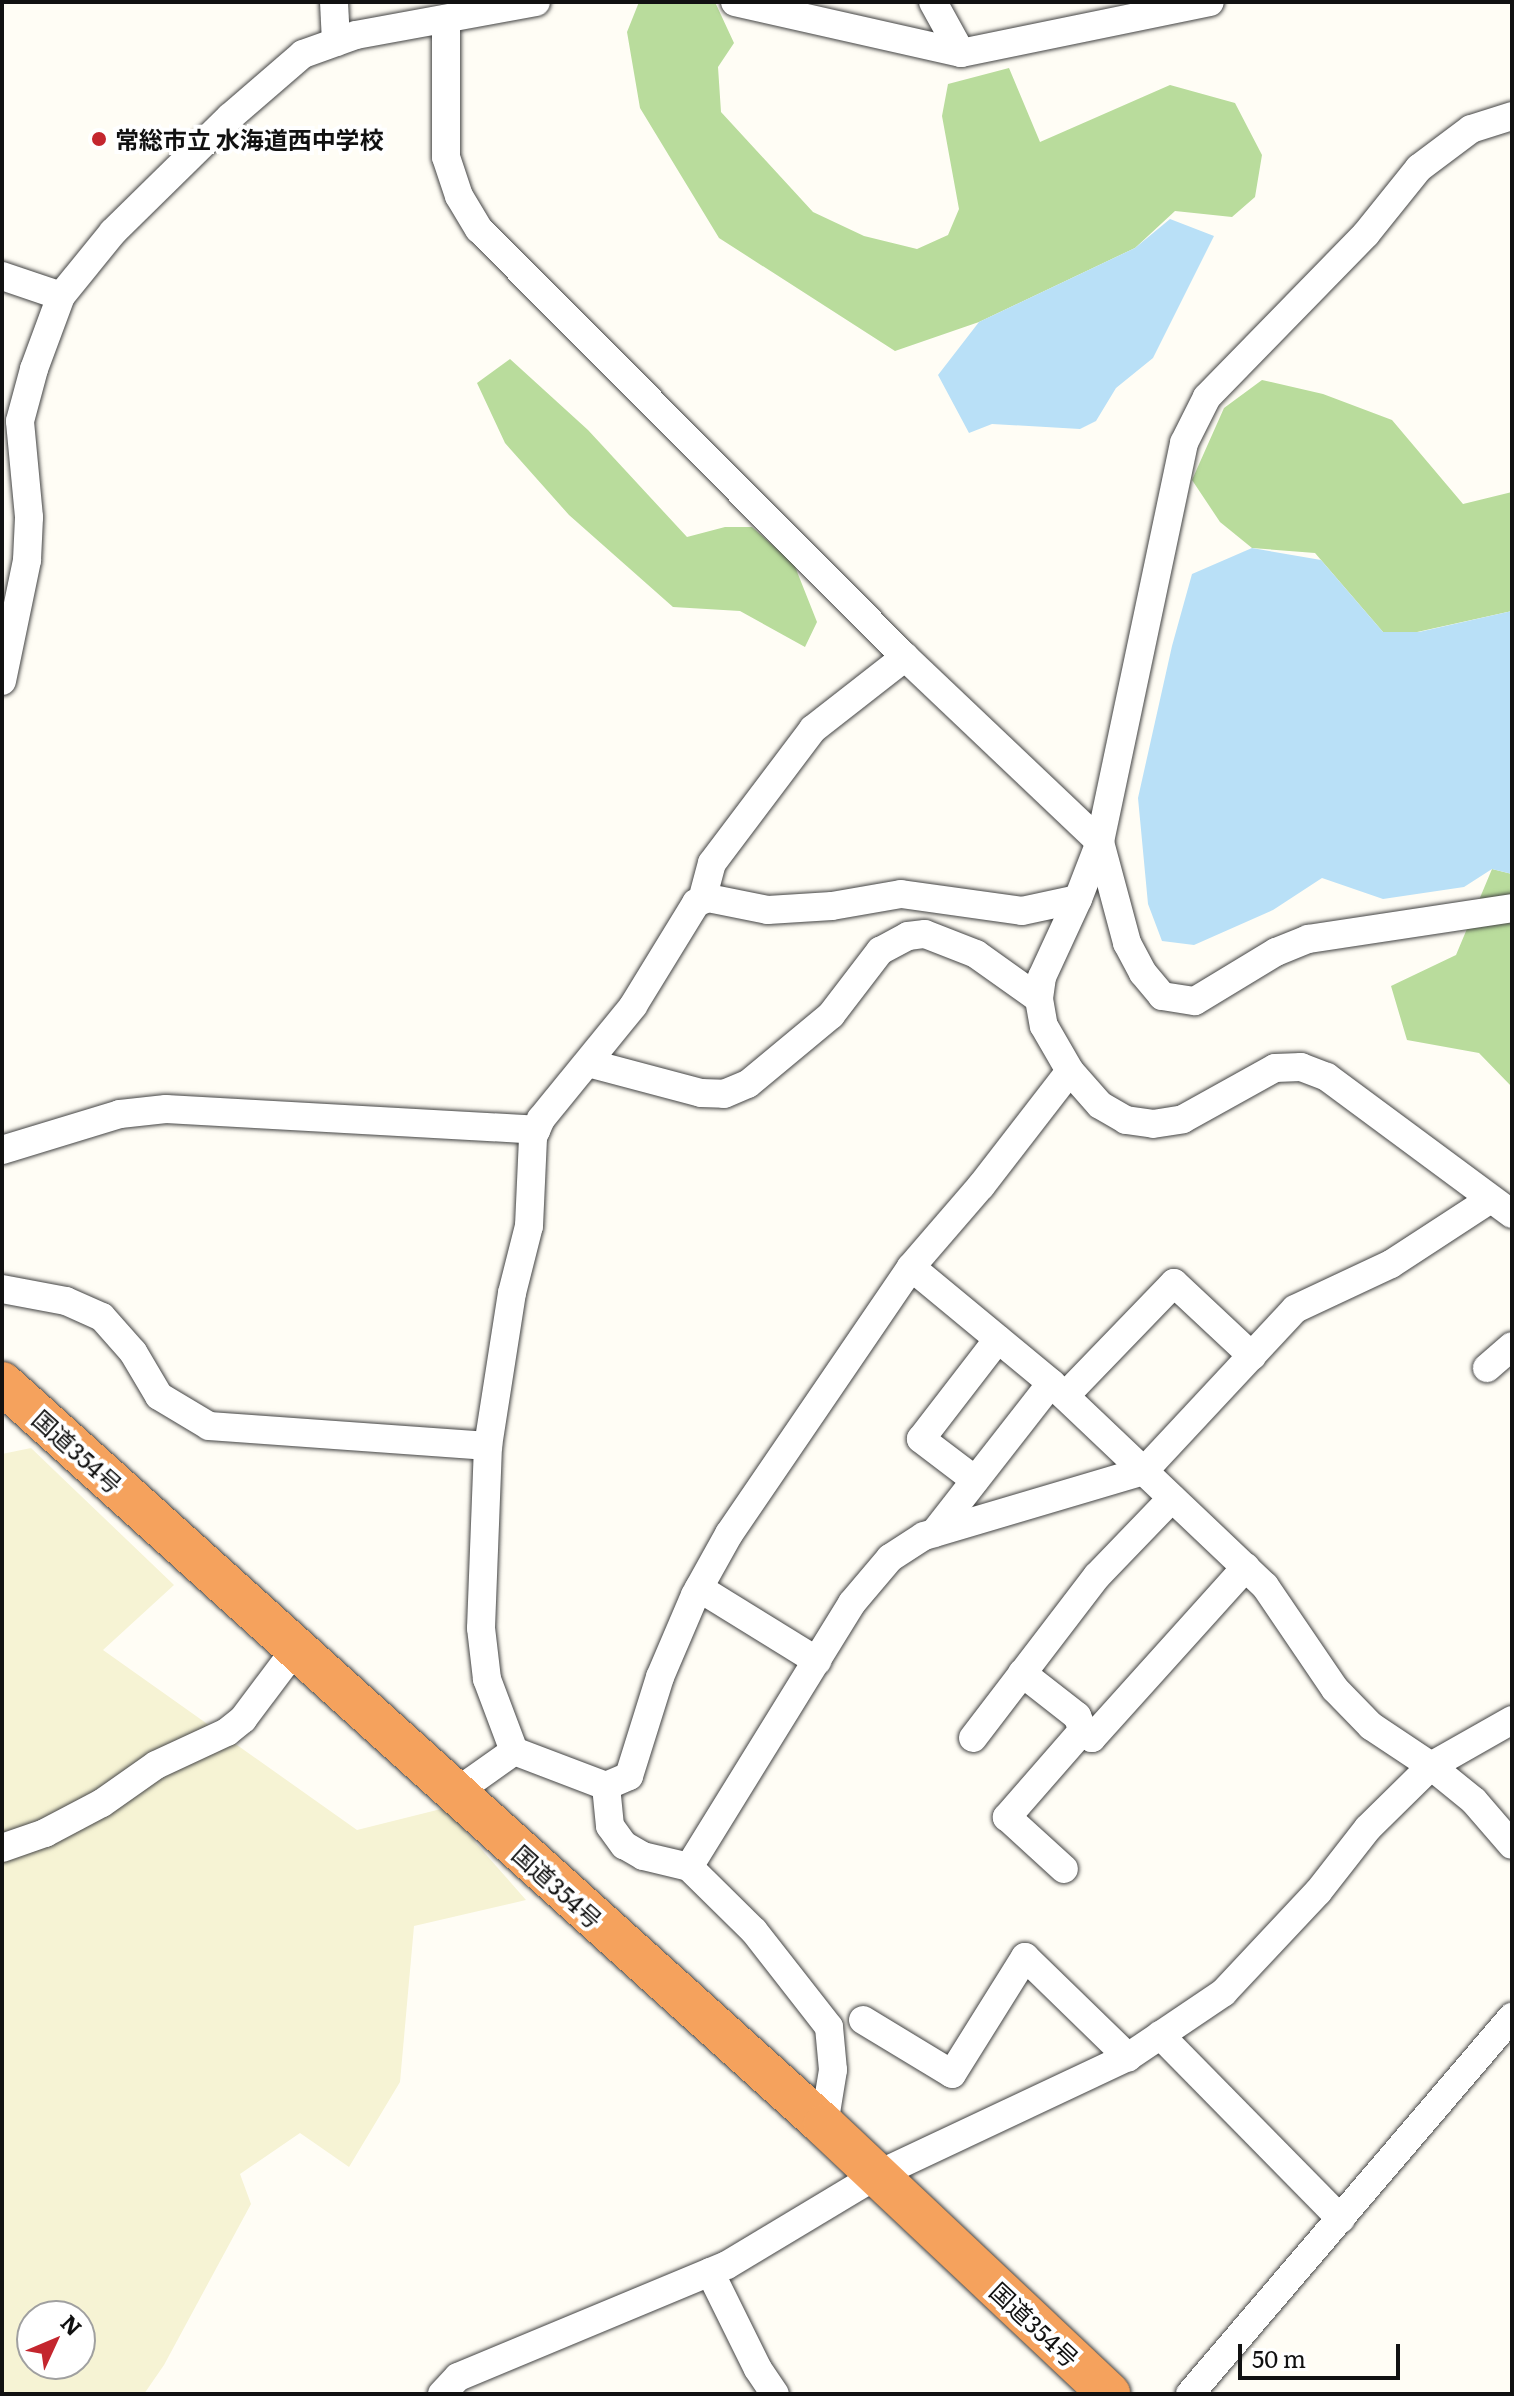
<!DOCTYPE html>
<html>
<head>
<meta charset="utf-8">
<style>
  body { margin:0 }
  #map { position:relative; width:1514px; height:2396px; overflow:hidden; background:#fffdf5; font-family:Literata,"Noto Sans JP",serif }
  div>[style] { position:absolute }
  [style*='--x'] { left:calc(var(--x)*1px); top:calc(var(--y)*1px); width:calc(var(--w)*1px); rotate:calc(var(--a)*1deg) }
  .farmland>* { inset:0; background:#f6f3d4 }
  .forest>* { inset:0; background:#b9dc9c }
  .water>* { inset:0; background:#b9e0f7 }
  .roads { filter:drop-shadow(0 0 2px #444) drop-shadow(0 0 2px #444) }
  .minor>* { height:28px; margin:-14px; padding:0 14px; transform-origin:14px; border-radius:14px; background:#fff }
  .highway>* { height:42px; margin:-21px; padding:0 21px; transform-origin:21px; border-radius:21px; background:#f5a25d }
  .dots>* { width:22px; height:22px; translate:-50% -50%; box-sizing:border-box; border:4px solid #fff; border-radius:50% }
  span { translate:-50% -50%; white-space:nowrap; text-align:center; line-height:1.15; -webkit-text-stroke:8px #fff; paint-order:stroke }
  .poi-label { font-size:24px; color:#111; font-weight:700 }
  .left { translate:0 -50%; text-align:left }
  .street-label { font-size:24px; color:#111 }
  .frame { position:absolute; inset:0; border:4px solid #111; pointer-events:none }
  .north { position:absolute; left:16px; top:2300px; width:80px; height:80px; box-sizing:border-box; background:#fff; border:2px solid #a0a0a0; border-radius:50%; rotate:46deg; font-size:22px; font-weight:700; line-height:32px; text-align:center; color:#111 }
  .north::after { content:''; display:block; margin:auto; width:28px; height:36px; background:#c4262e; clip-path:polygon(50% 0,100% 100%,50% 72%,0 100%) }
  .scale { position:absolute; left:1238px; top:2344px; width:162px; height:36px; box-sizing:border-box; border:4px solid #111; border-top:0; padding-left:10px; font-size:24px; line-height:28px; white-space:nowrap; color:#111; -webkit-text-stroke:6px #fff; paint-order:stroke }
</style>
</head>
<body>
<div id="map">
  <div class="farmland">
    <div style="clip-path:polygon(evenodd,31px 1448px,174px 1585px,103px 1650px,357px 1830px,445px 1808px,526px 1900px,414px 1926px,400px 2082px,349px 2167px,300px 2133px,240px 2174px,251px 2204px,164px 2365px,144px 2394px,2px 2394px,2px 1454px,31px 1448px,32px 2316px,80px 2316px,80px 2364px,32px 2364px,32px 2316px)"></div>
  </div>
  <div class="forest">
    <div style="clip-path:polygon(639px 2px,715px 2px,734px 43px,718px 67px,721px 112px,813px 212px,864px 236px,917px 249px,948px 235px,959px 209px,942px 116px,948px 84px,1009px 68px,1040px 142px,1170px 85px,1235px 103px,1262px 155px,1255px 197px,1232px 217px,1175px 211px,1135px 248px,979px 322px,895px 351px,719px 238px,640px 108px,627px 32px)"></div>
    <div style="clip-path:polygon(510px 359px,588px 430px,687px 537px,725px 527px,752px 527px,794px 564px,817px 622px,805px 647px,740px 611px,673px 607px,569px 515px,505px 443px,477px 383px)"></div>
    <div style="clip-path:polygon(1262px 380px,1323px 394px,1392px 420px,1463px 504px,1512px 492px,1512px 611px,1408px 634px,1383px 632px,1315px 553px,1252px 548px,1220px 522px,1192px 480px,1224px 408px)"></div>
    <div style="clip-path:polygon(1492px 869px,1512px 874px,1512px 1087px,1479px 1053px,1407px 1040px,1391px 986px,1456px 955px)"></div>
  </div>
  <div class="water">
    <div style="clip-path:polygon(1170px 219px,1214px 236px,1153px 358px,1116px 388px,1096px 421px,1080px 429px,992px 424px,969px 433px,938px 375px,979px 322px,1135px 248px)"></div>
    <div style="clip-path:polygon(1252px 548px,1321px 560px,1383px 632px,1419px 632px,1512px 611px,1512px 874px,1492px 869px,1464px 887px,1383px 899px,1322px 878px,1273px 910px,1194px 945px,1162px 941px,1148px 904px,1138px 798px,1172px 646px,1192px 574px)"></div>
  </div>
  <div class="roads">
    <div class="minor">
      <div style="--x:334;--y:2;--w:40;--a:87.1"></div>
      <div style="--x:735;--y:2;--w:232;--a:12.7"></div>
      <div style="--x:961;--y:53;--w:254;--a:-11.6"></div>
      <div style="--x:933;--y:2;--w:58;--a:61.2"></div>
      <div style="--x:446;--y:19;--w:138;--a:90"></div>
      <div style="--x:446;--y:157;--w:41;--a:71.6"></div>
      <div style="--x:459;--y:196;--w:39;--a:59"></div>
      <div style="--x:479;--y:229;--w:604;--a:45.13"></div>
      <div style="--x:905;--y:657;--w:269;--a:43.5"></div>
      <div style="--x:1100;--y:842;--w:105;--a:75"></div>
      <div style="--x:1127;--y:943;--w:34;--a:62"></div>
      <div style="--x:1143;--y:973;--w:30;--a:50"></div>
      <div style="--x:1162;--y:996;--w:33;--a:9"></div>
      <div style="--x:1195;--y:1001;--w:95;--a:-31.2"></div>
      <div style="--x:1276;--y:952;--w:35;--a:-22"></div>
      <div style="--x:1308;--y:939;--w:206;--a:-8.6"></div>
      <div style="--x:1512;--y:116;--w:43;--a:162.4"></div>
      <div style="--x:1471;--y:129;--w:65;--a:143.1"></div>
      <div style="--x:1419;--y:168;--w:85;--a:128.8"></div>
      <div style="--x:1366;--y:234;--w:228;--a:134.3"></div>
      <div style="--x:1207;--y:397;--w:51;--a:116.6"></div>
      <div style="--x:1184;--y:443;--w:408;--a:101.9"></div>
      <div style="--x:1100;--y:842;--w:61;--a:111.1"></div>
      <div style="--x:1078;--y:899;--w:86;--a:114.8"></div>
      <div style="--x:1042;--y:977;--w:22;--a:98"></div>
      <div style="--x:1039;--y:999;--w:27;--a:80"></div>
      <div style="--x:1044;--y:1026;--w:52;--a:60"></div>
      <div style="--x:1070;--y:1071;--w:45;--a:48.6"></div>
      <div style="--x:1100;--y:1105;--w:30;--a:30"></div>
      <div style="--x:1126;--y:1120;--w:27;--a:8"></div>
      <div style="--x:1153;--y:1124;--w:30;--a:-9"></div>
      <div style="--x:1183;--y:1119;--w:105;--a:-29"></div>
      <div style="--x:1275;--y:1068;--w:26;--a:-2"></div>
      <div style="--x:1301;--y:1067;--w:28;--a:21"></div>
      <div style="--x:1327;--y:1077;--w:230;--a:36.5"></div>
      <div style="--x:2;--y:276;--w:62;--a:18.7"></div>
      <div style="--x:2;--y:681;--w:124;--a:-78.3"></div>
      <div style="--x:27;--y:560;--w:43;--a:-87.3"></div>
      <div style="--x:29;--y:517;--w:96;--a:-95.4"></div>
      <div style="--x:20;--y:421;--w:54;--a:-74.9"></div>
      <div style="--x:34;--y:369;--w:78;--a:-69.7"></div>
      <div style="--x:61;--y:296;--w:82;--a:-50.9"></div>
      <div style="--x:113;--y:232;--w:164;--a:-44.5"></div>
      <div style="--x:230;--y:117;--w:96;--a:-40.8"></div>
      <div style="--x:303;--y:54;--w:56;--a:-19.7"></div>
      <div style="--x:356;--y:35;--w:183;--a:-10.4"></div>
      <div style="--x:702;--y:900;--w:38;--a:-75"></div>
      <div style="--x:712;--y:863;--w:168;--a:-53"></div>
      <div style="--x:813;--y:729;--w:117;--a:-38"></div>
      <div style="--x:588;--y:1063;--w:117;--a:14.9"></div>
      <div style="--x:701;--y:1093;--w:23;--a:2"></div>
      <div style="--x:724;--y:1094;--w:26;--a:-23"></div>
      <div style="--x:748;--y:1084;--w:108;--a:-39.7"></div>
      <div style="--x:831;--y:1015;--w:81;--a:-52.6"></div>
      <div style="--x:880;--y:951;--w:32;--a:-28"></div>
      <div style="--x:908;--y:936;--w:17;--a:-7"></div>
      <div style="--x:925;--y:934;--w:55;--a:21.4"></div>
      <div style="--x:976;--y:954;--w:77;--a:35.5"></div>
      <div style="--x:2;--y:1150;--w:123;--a:-17"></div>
      <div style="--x:120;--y:1114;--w:46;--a:-6.2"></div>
      <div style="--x:166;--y:1109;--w:371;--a:3.2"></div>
      <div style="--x:911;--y:1267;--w:182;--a:39.6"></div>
      <div style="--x:1051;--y:1383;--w:295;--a:43.5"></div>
      <div style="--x:1265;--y:1586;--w:125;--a:55.8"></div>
      <div style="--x:1335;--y:1689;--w:52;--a:45.8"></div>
      <div style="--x:1371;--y:1726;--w:72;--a:33.7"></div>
      <div style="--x:1431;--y:1766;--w:55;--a:39.1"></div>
      <div style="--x:1474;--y:1801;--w:58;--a:49.2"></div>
      <div style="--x:2;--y:1289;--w:65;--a:10.6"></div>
      <div style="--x:66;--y:1301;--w:39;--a:24"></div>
      <div style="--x:102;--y:1317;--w:47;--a:48.5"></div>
      <div style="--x:133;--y:1352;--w:51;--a:59.4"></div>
      <div style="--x:159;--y:1396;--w:58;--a:31"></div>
      <div style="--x:209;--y:1426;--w:280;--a:4.1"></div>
      <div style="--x:1487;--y:1368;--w:33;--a:-41"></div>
      <div style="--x:1065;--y:1396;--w:157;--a:-46"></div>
      <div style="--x:1174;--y:1283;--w:107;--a:43.1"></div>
      <div style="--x:975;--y:1480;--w:68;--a:-142.8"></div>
      <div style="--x:921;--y:1439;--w:126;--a:-52.4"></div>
      <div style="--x:934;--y:1533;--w:190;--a:-52"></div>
      <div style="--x:699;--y:1588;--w:139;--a:31.7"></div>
      <div style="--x:1022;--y:1673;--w:70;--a:38"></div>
      <div style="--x:1077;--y:1716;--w:15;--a:67"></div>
      <div style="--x:1083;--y:1730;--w:116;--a:131.1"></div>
      <div style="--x:1007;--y:1817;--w:77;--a:42.4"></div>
      <div style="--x:1083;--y:1730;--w:12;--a:42"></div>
      <div style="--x:1092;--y:1738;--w:230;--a:-48"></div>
      <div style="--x:973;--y:1738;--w:204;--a:-52.6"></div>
      <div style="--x:1097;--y:1576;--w:108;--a:-46.1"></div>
      <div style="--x:514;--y:1751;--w:77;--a:-110.6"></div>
      <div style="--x:487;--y:1679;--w:51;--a:-96.7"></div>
      <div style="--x:481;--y:1628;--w:182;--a:-87.8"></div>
      <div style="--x:488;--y:1446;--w:155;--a:-81.1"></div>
      <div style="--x:512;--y:1293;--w:69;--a:-75.8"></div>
      <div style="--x:529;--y:1226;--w:89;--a:-87.4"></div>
      <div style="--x:533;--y:1137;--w:20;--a:-66"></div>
      <div style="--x:541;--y:1119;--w:146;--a:-50.8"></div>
      <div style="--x:633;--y:1006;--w:121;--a:-58.5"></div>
      <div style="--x:696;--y:903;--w:13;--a:-23"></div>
      <div style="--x:708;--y:898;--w:61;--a:11.3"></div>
      <div style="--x:768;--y:910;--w:64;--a:-3.6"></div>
      <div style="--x:832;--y:906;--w:70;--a:-9.9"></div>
      <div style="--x:901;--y:894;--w:122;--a:8"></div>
      <div style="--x:1022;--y:911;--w:57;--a:-12.1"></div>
      <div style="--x:606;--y:1786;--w:40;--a:84.3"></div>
      <div style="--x:610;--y:1826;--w:24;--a:54"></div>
      <div style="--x:624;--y:1845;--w:22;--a:30"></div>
      <div style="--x:643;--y:1856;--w:47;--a:13.4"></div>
      <div style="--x:689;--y:1867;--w:91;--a:44.6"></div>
      <div style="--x:754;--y:1931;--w:122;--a:52"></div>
      <div style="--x:829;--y:2027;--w:43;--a:84.7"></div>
      <div style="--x:833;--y:2070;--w:56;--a:99.3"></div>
      <div style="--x:455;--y:1793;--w:72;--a:-35.4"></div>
      <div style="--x:514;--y:1751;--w:98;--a:20.8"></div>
      <div style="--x:606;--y:1786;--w:25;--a:-23"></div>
      <div style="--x:629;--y:1776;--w:104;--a:-72.6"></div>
      <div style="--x:660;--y:1677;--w:89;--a:-66.9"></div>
      <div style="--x:695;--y:1595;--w:70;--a:-60.9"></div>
      <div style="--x:729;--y:1534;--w:323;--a:-55.7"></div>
      <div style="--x:911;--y:1267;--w:107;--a:-49.2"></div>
      <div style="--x:981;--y:1186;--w:145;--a:-52.3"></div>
      <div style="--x:2;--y:1848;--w:46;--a:-19.2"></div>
      <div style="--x:45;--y:1833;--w:64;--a:-27.8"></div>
      <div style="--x:102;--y:1803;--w:66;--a:-35.1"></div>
      <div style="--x:156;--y:1765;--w:78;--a:-24.9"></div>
      <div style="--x:227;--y:1732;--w:21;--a:-39"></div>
      <div style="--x:243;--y:1719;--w:90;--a:-53.1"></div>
      <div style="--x:689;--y:1867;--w:310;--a:-58.3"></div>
      <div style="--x:852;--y:1603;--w:59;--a:-49.8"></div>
      <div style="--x:890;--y:1558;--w:40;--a:-32.9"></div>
      <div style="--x:924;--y:1536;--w:229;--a:-16.5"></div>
      <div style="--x:1144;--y:1471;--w:221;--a:-47"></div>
      <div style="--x:1295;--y:1309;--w:106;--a:-25.1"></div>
      <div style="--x:1391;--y:1264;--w:117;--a:-33.1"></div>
      <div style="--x:863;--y:2020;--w:104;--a:31.2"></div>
      <div style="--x:952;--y:2074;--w:138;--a:-58"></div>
      <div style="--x:1025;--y:1957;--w:144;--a:44.2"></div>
      <div style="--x:1160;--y:2035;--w:258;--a:45.5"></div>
      <div style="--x:710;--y:2272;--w:108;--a:63.7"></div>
      <div style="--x:758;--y:2369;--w:30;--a:56"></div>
      <div style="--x:442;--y:2394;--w:23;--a:-47"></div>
      <div style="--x:458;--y:2377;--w:291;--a:-22.6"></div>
      <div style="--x:727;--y:2265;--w:175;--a:-31"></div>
      <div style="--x:877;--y:2175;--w:277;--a:-25.2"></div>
      <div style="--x:1128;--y:2057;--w:115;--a:-34"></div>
      <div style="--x:1223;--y:1993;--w:139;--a:-46.8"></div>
      <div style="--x:1318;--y:1892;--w:81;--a:-52"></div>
      <div style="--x:1368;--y:1828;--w:88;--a:-44.5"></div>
      <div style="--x:1431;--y:1766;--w:93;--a:-29.6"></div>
      <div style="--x:1190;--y:2394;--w:496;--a:-49.5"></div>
    </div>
    <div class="highway">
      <div style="--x:2;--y:1383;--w:1107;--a:42.07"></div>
      <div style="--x:824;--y:2125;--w:392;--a:43.3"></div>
    </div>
  </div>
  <div class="dots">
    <div style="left:99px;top:139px;background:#c4262e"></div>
  </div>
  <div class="poi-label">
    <span class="left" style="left:115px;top:139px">常総市立 水海道西中学校</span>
  </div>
  <div class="street-label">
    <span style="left:78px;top:1451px;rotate:42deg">国道354号</span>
    <span style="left:558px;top:1886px;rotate:42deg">国道354号</span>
    <span style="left:1035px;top:2324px;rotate:43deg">国道354号</span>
  </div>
  <div class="frame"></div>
  <div class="north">N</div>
  <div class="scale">50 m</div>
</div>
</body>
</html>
